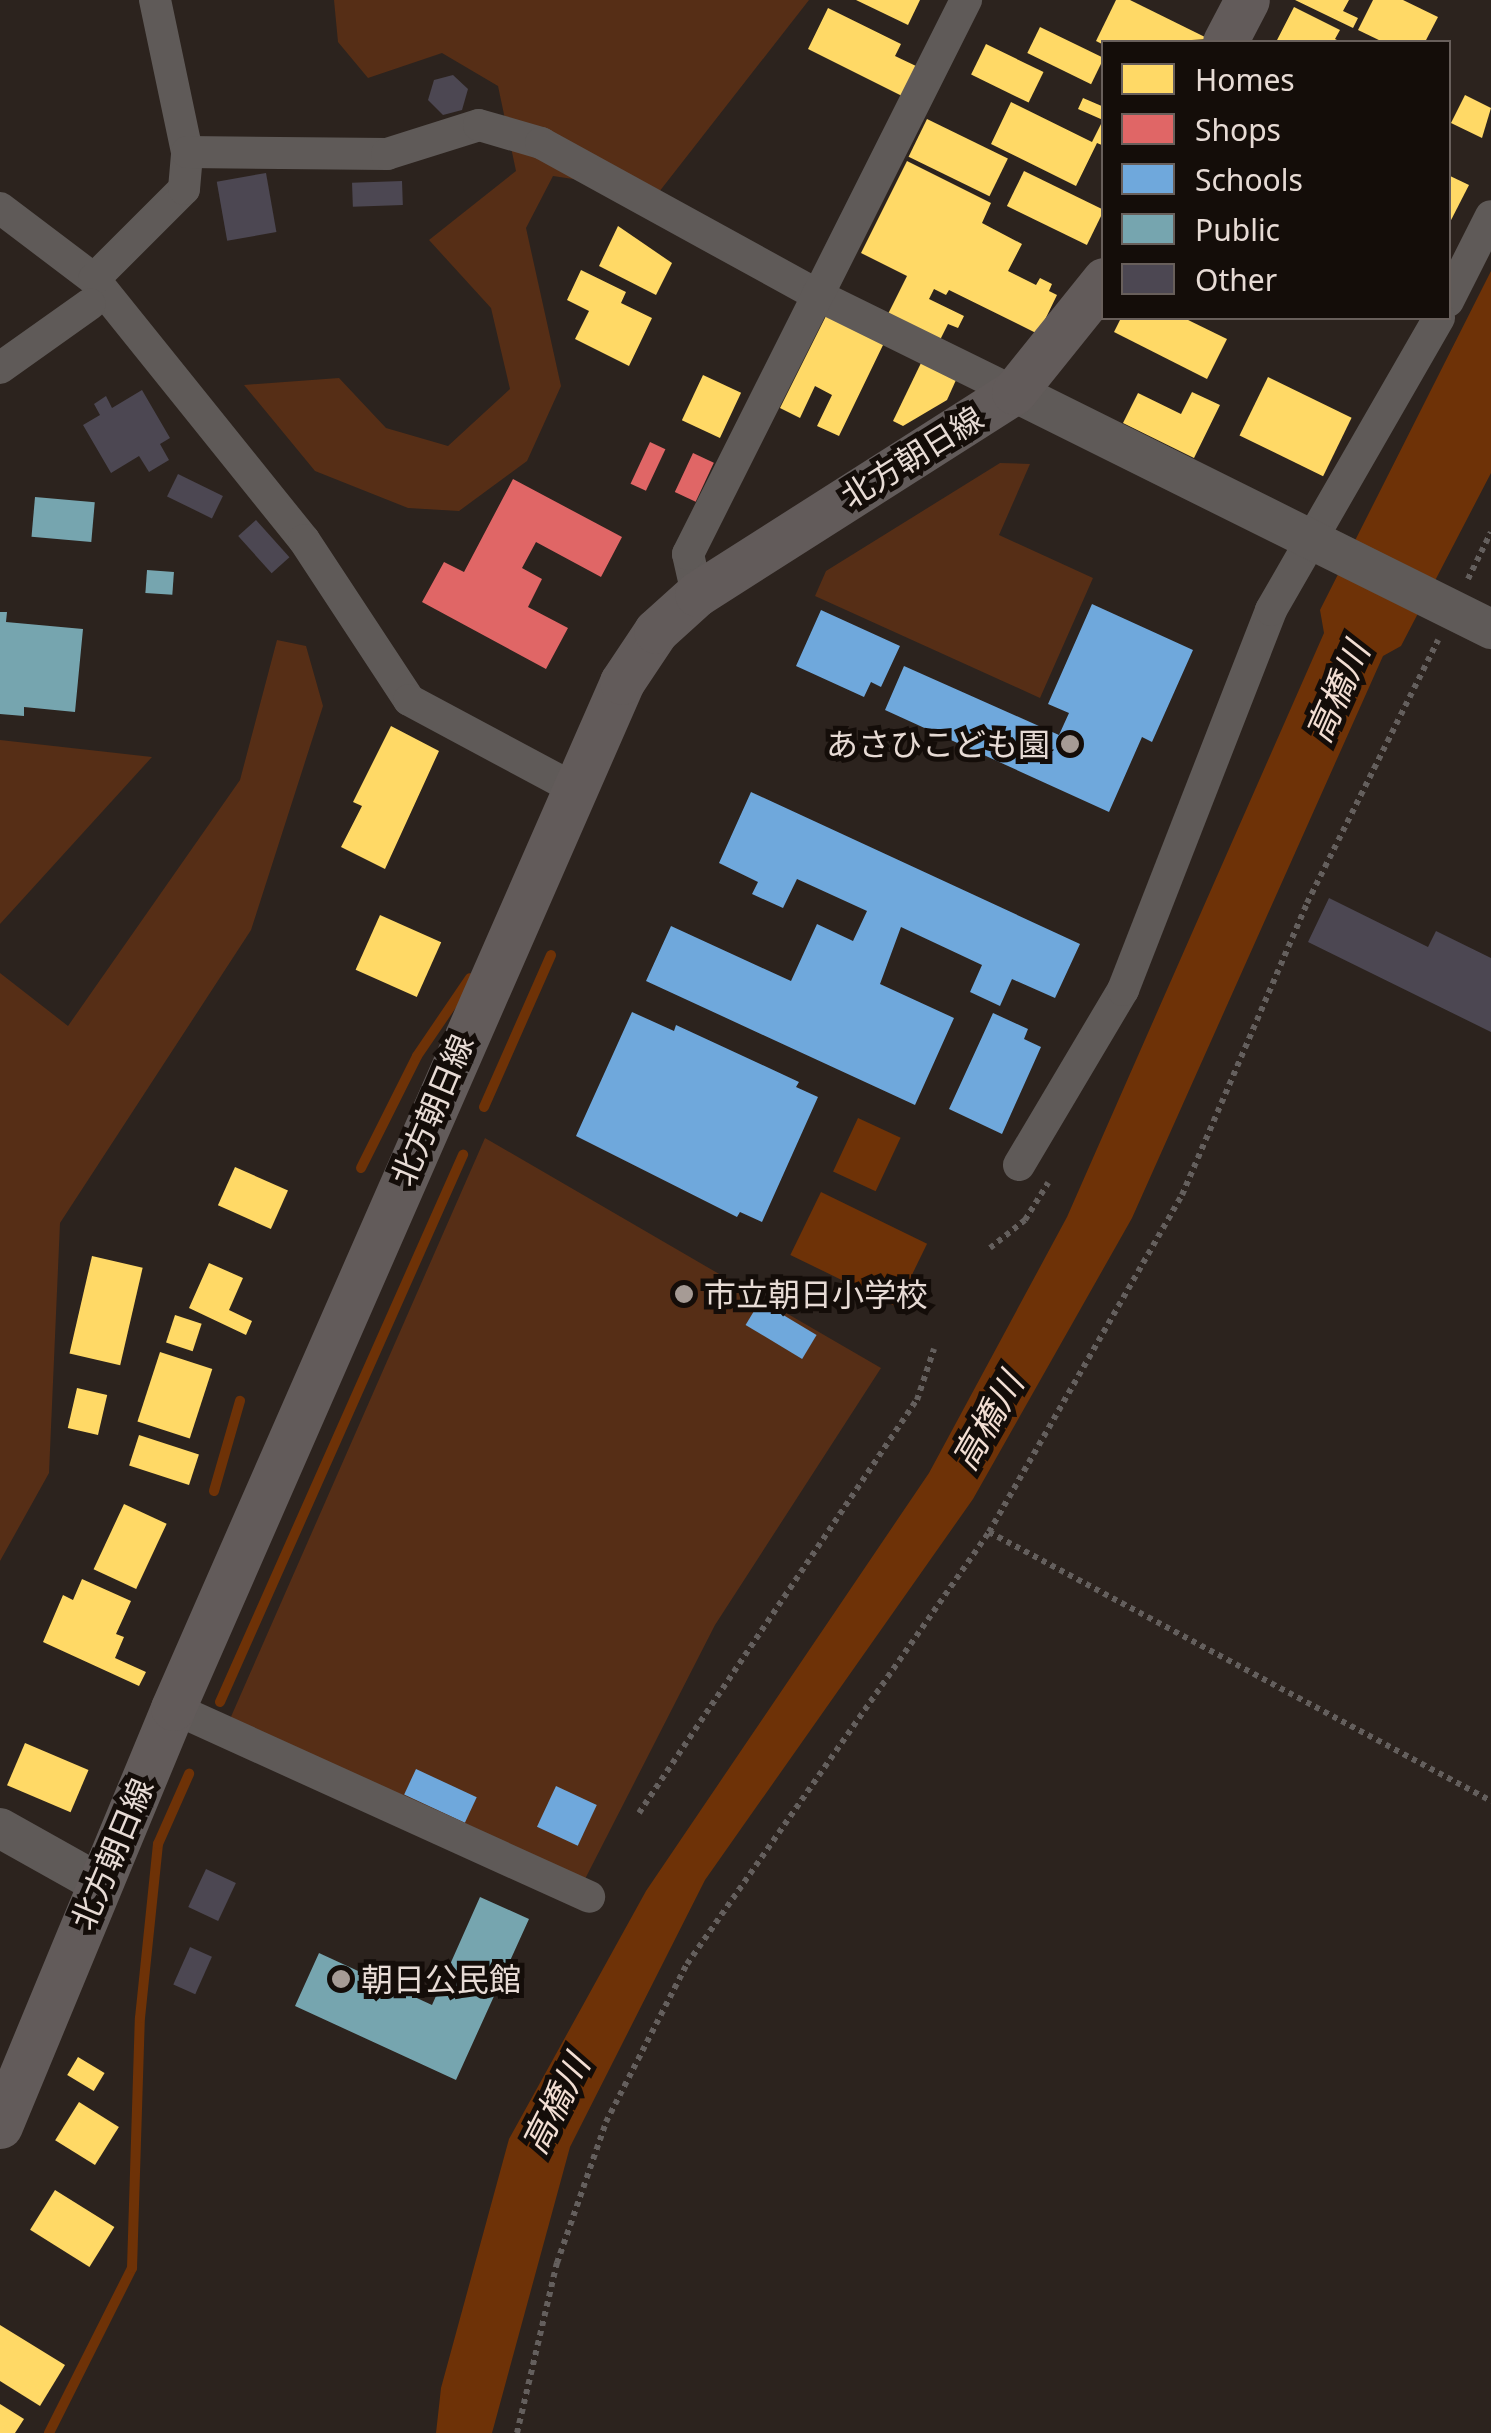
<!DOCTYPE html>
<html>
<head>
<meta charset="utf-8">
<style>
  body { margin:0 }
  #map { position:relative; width:1491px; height:2433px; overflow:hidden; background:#2c231e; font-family:"Noto Sans","Noto Sans JP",sans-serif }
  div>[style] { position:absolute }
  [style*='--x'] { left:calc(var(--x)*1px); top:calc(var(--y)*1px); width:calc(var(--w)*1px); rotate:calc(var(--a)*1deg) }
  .green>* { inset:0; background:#562e16 }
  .water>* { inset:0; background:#6e3207; transform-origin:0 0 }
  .homes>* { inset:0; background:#ffd966; transform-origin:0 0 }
  .shops>* { inset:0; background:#e06666; transform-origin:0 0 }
  .schools>* { inset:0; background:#6fa8dc; transform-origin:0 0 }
  .public>* { inset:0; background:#76a5af; transform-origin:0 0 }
  .stream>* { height:10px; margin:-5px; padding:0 5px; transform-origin:5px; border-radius:5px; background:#6e3207 }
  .building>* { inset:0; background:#4c4752; transform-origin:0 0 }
  .path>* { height:6px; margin-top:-3px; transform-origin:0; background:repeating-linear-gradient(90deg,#645f5d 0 5px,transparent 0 10px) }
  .minor>* { height:32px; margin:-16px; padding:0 16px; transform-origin:16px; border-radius:16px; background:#5f5a58 }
  .tertiary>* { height:40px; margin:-20px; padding:0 20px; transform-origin:20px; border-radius:20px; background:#5f5a58 }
  .secondary>* { height:45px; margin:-22.5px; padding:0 22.5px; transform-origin:22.5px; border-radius:22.5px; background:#625b5a }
  .dots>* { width:28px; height:28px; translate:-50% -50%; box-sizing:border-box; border:5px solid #140d09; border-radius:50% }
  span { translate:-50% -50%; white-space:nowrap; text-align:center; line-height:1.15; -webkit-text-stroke:10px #140d09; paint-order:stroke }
  .street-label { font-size:32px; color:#e7dbd5 }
  .poi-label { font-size:32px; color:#e7dbd5 }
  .right { translate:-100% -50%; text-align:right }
  .left { translate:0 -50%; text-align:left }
  .water-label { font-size:35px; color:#f2ded3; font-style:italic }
  .legend { position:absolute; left:1101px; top:40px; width:350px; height:280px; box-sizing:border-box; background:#140d09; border:2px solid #685f5b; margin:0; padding:12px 18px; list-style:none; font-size:30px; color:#e7dbd5 }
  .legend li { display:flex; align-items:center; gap:20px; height:50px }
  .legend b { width:50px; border:2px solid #685f5b }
</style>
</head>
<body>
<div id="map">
  <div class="green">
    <div style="clip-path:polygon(334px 0,809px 0,659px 192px,553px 176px,526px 228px,561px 386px,527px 461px,459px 511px,408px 508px,315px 471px,244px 385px,339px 378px,386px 428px,448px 446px,510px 389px,491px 308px,429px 240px,516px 171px,498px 86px,442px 53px,368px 78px,338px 42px)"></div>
    <div style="clip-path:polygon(1000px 463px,1030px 464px,999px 535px,1093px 578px,1040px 698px,815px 596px,826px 571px)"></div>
    <div style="clip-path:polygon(277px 640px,306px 646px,323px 706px,251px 930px,60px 1223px,49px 1473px,0 1561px,0 973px,68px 1026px,240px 780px)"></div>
    <div style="clip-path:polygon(0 740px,152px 757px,0 924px)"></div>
    <div style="clip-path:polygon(485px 1138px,881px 1368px,715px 1625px,584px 1881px,230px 1719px)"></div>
  </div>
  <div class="water">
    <div style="clip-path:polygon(1491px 271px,1491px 473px,1401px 646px,1383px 656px,1132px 1218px,973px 1499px,705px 1880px,570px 2147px,492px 2433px,436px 2433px,441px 2388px,509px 2139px,646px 1891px,929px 1473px,1067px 1217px,1324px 633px,1320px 610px)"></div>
    <div style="left:858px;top:1118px;width:47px;height:59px;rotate:25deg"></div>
    <div style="left:821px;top:1192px;width:118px;height:70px;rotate:26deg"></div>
  </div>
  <div class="homes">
    <div style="clip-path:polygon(856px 0,920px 0,908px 25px)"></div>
    <div style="clip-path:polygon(1116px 0,1130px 0,1209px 39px,1104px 45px,1096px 41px)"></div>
    <div style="clip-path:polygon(1295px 0,1349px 0,1343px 11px,1358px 18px,1353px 28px)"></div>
    <div style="clip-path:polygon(1373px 0,1403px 0,1438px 17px,1425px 42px,1383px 42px,1358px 30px)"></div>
    <div style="clip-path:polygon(1294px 7px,1340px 30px,1335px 39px,1341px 42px,1276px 42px)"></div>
    <div style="clip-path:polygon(828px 8px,901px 44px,895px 56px,916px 66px,902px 96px,808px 49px)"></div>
    <div style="left:1040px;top:27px;width:71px;height:29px;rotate:26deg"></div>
    <div style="left:986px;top:44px;width:64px;height:34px;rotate:26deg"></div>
    <div style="clip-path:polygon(1465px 95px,1491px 108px,1482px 138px,1451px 123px)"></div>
    <div style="clip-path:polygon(1083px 98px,1104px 107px,1104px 146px,1097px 143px,1076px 186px,991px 144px,1011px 102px,1092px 142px,1103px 120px,1078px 109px)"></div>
    <div style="left:927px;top:119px;width:90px;height:42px;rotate:26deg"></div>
    <div style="clip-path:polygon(907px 161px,991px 203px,982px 223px,1022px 244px,1008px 271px,1036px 285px,1040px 278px,1052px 284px,1049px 291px,1057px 295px,1038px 334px,949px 290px,946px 295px,934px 289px,929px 299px,964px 316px,958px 328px,948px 324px,938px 344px,886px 318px,907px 276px,861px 253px)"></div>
    <div style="left:1024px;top:171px;width:89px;height:39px;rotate:26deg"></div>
    <div style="clip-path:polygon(1448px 175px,1469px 185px,1448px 226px)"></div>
    <div style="clip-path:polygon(618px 226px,672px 263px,656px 295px,599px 266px)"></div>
    <div style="clip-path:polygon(581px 270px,626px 292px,621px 303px,652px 318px,629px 366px,575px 339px,589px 311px,567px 300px)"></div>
    <div style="clip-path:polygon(827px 314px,884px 343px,839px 436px,817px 426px,832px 395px,815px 386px,800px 418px,780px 408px)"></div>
    <div style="clip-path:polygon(1121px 318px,1184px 318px,1227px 339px,1207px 379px,1114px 332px)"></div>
    <div style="clip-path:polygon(921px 363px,956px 380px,947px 400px,903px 426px,893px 421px)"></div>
    <div style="left:703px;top:375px;width:42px;height:50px;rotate:25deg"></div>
    <div style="left:1268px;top:377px;width:93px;height:65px;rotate:26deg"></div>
    <div style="clip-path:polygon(1192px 392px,1220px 405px,1194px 458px,1123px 423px,1138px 393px,1181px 414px)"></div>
    <div style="clip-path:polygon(391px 726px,439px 751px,385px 869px,341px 847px,362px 806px,353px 802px)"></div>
    <div style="left:380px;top:915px;width:67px;height:60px;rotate:24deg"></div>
    <div style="left:235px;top:1167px;width:58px;height:42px;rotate:24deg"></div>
    <div style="left:92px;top:1256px;width:52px;height:100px;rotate:13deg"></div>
    <div style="clip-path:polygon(209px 1263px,243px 1278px,229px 1310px,252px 1321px,246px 1335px,189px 1308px)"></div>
    <div style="left:175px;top:1315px;width:28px;height:29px;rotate:18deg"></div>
    <div style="left:160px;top:1352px;width:55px;height:73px;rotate:18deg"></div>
    <div style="left:77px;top:1388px;width:31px;height:41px;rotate:13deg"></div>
    <div style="left:139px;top:1435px;width:63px;height:32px;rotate:18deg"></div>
    <div style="left:124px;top:1504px;width:47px;height:72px;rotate:25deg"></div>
    <div style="clip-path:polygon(82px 1579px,131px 1601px,116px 1634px,124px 1637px,115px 1658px,146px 1672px,139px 1686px,43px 1642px,63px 1595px,73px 1600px)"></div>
    <div style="left:25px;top:1743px;width:69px;height:46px;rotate:23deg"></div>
    <div style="left:78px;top:2057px;width:31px;height:21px;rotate:31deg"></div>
    <div style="left:79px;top:2102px;width:47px;height:45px;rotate:32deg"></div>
    <div style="left:55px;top:2190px;width:70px;height:47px;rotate:32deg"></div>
    <div style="clip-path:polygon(0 2325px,65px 2365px,40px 2406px,0 2381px)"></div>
    <div style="clip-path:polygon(0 2404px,24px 2419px,15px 2433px,0 2433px)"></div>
  </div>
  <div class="shops">
    <div style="left:650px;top:442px;width:17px;height:46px;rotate:25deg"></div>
    <div style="left:693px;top:453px;width:23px;height:43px;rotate:25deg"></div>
    <div style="clip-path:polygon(513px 479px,622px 537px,601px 577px,536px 542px,522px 568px,542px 579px,528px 607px,568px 628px,546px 669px,422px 602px,444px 562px,464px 572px)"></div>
  </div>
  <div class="schools">
    <div style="clip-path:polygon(1092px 604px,1193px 650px,1152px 742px,1142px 737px,1109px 812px,885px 710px,904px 666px,1059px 735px,1069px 713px,1048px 704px)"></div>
    <div style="clip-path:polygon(821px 610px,900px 646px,881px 687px,871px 682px,864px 697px,796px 666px)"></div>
    <div style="clip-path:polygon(751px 792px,1080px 944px,1055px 998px,1012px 979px,1000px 1006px,970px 992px,982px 965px,901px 927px,880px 984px,954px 1018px,915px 1105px,646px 981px,671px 926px,791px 981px,817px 924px,853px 941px,867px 911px,797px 879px,783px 908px,752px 894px,758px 882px,719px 863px)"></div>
    <div style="clip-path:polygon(632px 1012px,674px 1031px,676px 1025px,799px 1082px,796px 1087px,818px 1097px,762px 1222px,740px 1212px,737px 1217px,576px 1136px)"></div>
    <div style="clip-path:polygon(993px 1013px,1028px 1029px,1024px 1039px,1041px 1047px,1002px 1134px,949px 1109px)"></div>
    <div style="left:760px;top:1301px;width:66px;height:28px;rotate:31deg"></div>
    <div style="left:416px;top:1769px;width:67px;height:28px;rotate:25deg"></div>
    <div style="left:556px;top:1786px;width:45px;height:45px;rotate:25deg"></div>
  </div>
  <div class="public">
    <div style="left:35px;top:497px;width:60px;height:40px;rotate:5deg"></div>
    <div style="left:147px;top:570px;width:27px;height:23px;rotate:4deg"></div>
    <div style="clip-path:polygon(0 612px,7px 612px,6px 622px,83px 629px,75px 712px,24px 707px,24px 716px,0 714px)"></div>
    <div style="clip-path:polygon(480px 1897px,529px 1919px,456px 2080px,295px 2006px,319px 1953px,432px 2005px)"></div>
  </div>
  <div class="stream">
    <div style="--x:484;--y:1107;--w:166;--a:-66.2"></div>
    <div style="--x:361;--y:1168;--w:125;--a:-63.4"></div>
    <div style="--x:417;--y:1056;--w:94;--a:-55.8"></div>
    <div style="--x:214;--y:1491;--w:94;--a:-73.9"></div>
    <div style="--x:220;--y:1702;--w:599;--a:-66.05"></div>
    <div style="--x:49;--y:2433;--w:185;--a:-63.3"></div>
    <div style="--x:132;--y:2268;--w:250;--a:-88.2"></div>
    <div style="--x:140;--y:2018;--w:175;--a:-84.1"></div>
    <div style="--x:158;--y:1844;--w:77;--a:-66.1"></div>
  </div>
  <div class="building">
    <div style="clip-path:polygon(453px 75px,468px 89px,462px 110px,443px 115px,428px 100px,434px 80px)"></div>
    <div style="left:266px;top:173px;width:60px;height:50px;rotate:80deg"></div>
    <div style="left:402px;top:181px;width:24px;height:50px;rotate:88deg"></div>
    <div style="clip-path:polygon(142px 390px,170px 438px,160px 444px,169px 460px,149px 472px,139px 456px,111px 473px,83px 425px,100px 415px,94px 404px,106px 396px,112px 408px)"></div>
    <div style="left:178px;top:474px;width:50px;height:25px;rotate:26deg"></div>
    <div style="left:256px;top:520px;width:50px;height:24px;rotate:48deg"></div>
    <div style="clip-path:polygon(1329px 898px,1428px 947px,1436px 931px,1491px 958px,1491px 1032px,1308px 942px)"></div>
    <div style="left:206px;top:1869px;width:33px;height:42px;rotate:25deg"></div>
    <div style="left:190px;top:1947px;width:24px;height:41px;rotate:24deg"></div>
  </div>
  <div class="path">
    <div style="--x:1468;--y:579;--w:52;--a:-63.9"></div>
    <div style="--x:990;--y:1248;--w:45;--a:-38.7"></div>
    <div style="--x:1025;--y:1220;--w:44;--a:-58.1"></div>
    <div style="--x:989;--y:1532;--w:570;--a:28.18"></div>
    <div style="--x:639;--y:1813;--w:498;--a:-56.1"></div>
    <div style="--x:917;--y:1400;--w:54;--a:-71.6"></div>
    <div style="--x:517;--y:2433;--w:175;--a:-76.8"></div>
    <div style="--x:557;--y:2263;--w:149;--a:-70.8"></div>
    <div style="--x:606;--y:2122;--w:178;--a:-62.9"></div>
    <div style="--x:687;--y:1964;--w:527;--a:-55.04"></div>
    <div style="--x:989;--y:1532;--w:388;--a:-60.2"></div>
    <div style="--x:1182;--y:1195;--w:318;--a:-66.8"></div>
    <div style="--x:1307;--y:903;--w:294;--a:-63.5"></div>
  </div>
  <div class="minor">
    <div style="--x:155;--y:0;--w:155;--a:78.1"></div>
    <div style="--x:0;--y:208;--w:118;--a:37.1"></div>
    <div style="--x:94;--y:279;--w:335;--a:51.2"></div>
    <div style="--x:304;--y:540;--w:191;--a:56.7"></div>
    <div style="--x:409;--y:700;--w:184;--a:28.2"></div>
    <div style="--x:94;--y:279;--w:127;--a:-45"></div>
    <div style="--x:184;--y:189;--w:37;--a:-85"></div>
    <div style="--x:187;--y:152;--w:200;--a:0.6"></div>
    <div style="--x:387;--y:154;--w:96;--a:-17.5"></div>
    <div style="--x:479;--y:125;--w:65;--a:16.2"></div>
    <div style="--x:541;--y:143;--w:315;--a:28.8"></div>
    <div style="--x:817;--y:295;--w:220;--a:26.2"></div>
    <div style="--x:1448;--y:301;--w:95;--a:-63.2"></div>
    <div style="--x:0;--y:368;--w:110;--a:-35.4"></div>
    <div style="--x:697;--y:594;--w:41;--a:-102.7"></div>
    <div style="--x:688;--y:554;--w:620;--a:-63.35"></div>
    <div style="--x:1019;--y:1165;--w:204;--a:-59.3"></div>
    <div style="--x:1123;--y:990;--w:408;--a:-68.7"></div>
    <div style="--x:1271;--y:610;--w:337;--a:-60.1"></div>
    <div style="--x:173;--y:1708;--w:457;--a:24.4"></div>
  </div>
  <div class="tertiary">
    <div style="--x:1014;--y:392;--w:533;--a:26.42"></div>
    <div style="--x:0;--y:1828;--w:112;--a:29.3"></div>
  </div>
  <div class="secondary">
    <div style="--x:1225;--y:42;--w:47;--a:-62.4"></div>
    <div style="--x:0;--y:2126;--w:452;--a:-67.5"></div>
    <div style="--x:173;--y:1708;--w:1120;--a:-66.36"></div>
    <div style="--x:622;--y:682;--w:61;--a:-56.3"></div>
    <div style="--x:656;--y:631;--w:55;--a:-42.1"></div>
    <div style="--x:697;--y:594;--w:376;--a:-32.5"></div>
    <div style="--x:1014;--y:392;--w:144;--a:-51.2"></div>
  </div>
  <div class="dots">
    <div style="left:1070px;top:744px;background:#a69b95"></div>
    <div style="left:684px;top:1294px;background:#a69b95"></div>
    <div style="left:341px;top:1979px;background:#a69b95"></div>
  </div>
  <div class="street-label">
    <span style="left:912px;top:457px;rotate:-32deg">北方朝日線</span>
    <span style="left:432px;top:1110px;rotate:-67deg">北方朝日線</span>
    <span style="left:112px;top:1854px;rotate:-67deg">北方朝日線</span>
  </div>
  <div class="poi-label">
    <span class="right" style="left:1050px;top:744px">あさひこども園</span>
    <span class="left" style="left:704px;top:1294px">市立朝日小学校</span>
    <span class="left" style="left:361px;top:1979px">朝日公民館</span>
  </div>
  <div class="water-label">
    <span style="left:1337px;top:692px;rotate:-66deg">高橋川</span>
    <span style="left:987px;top:1421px;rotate:-60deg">高橋川</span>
    <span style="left:555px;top:2104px;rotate:-63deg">高橋川</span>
  </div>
  <ul class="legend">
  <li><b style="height:28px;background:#ffd966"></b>Homes</li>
  <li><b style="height:28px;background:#e06666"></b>Shops</li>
  <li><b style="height:28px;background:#6fa8dc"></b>Schools</li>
  <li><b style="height:28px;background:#76a5af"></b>Public</li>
  <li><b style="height:28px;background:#4c4752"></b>Other</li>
  </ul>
</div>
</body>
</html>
